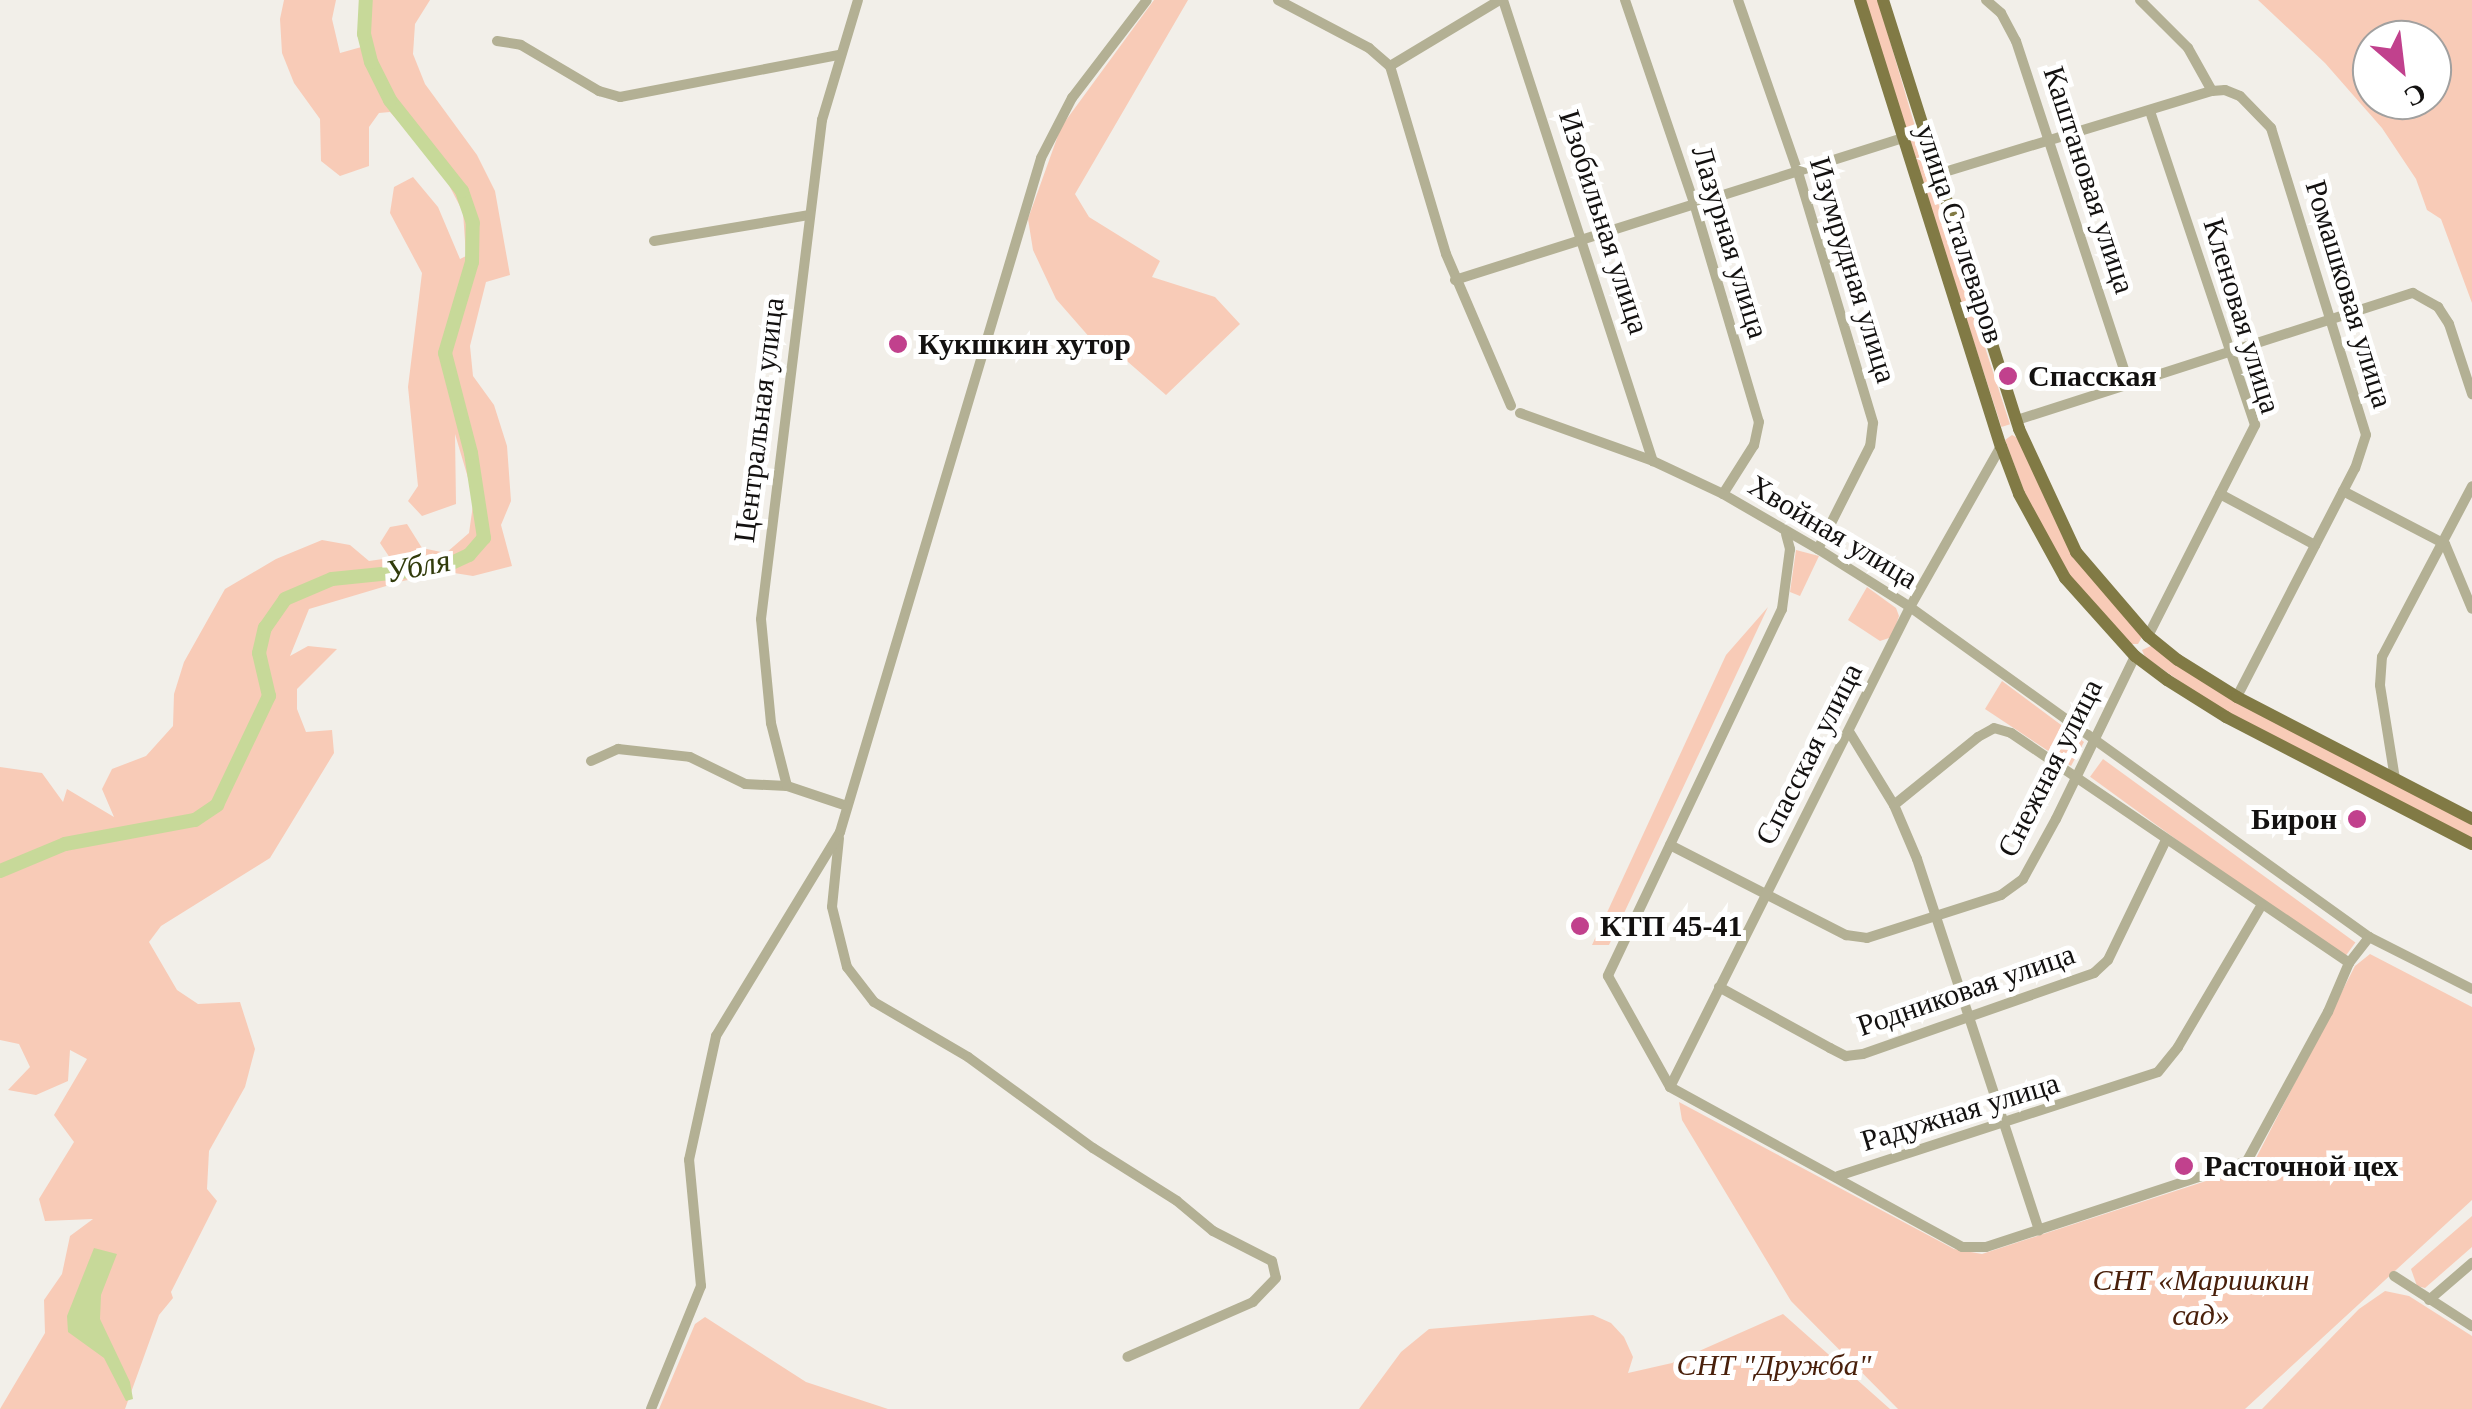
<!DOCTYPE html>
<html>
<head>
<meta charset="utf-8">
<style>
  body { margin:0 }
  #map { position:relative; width:2472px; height:1409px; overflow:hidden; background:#f2efe9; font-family:"Times New Roman",serif }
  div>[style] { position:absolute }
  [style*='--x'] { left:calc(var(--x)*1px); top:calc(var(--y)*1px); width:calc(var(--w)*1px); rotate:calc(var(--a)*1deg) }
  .green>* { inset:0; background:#f8cbb7; transform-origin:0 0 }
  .water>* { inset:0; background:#c7d999 }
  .river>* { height:14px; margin:-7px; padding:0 7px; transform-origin:7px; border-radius:7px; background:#c7d999 }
  .minor>* { height:10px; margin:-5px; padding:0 5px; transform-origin:5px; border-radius:5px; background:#b3b094 }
  .major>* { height:12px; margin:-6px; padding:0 6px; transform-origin:6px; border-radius:6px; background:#817a45 }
  .dots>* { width:28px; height:28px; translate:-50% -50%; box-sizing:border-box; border:5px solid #fff; border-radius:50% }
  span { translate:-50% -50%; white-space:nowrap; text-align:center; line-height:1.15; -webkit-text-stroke:10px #fff; paint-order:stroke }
  .street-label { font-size:30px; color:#131110 }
  .poi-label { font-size:30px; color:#131110; font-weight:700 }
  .left { translate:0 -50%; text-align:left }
  .right { translate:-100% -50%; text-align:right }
  .park-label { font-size:30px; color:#49200b; font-style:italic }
  .water-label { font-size:32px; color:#313b0b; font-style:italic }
  .north { position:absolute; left:2352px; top:20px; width:100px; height:100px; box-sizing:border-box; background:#fff; border:2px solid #a1a09f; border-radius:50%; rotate:152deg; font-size:28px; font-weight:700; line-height:40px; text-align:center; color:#131110 }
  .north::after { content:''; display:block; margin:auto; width:35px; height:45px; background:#c1418d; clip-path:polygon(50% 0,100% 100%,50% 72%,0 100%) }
</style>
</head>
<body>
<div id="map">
  <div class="green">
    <div style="clip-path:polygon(284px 0,336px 0,332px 19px,340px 53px,365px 46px,369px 0,430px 0,415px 24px,413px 54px,425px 84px,477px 155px,495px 191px,510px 275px,486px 282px,470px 346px,473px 376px,494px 405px,507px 446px,511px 501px,501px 525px,512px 566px,473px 576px,448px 572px,403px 581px,309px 609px,290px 656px,308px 646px,337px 649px,297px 689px,297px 709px,306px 732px,332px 730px,334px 753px,270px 858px,161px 926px,149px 942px,177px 990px,198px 1004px,240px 1002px,255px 1049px,245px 1087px,209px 1151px,207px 1189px,217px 1201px,171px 1292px,173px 1298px,159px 1315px,125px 1409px,0 1409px,45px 1333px,44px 1300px,62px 1274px,70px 1236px,93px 1219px,45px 1221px,39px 1199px,74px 1142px,54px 1115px,87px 1059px,70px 1050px,68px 1081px,36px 1095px,8px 1090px,30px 1067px,19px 1044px,0 1040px,0 767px,42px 773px,63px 802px,67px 789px,114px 817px,102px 789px,112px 769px,146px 756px,173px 726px,174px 694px,184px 662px,225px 589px,276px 559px,322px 540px,350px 545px,369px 561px,390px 558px,380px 543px,390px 527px,407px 524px,422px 548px,446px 553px,469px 533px,474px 498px,455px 434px,456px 504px,422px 516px,408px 501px,418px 486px,408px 387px,422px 273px,390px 213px,394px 187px,413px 177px,438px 207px,460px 259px,466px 256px,463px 212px,439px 166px,390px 112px,379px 113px,369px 127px,369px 166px,340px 176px,321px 161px,320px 119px,294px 83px,282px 53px,280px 19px)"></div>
    <div style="clip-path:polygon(1154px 0,1188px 0,1075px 194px,1089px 217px,1160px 261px,1152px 277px,1215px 297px,1240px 324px,1166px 395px,1120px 355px,1112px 363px,1056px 299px,1033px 250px,1028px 219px,1061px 127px)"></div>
    <div style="clip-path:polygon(1864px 0,1878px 0,1916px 130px,1906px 132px)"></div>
    <div style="clip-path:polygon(evenodd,2258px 0,2472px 0,2472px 303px,2441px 219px,2427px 210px,2416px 179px,2382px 128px,2325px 63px,2258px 0,2432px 40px,2432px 100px,2372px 100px,2372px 40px,2432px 40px)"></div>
    <div style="left:1917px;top:138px;width:301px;height:9px;rotate:72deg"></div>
    <div style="clip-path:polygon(2012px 435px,2018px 438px,2065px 538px,2142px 637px,2138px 644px,2130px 644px,2074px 582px,2030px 507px,2005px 440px)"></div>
    <div style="clip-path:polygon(1796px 550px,1819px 556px,1800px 596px,1790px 592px)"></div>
    <div style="clip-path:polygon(1867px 587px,1896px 608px,1899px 616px,1892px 637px,1880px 641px,1848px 620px)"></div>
    <div style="clip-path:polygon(1768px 607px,1609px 945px,1592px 945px,1726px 655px)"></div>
    <div style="clip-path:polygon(2153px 645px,2472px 823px,2472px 838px,2224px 712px,2145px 657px,2142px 650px)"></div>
    <div style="clip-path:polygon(2002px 681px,2084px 742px,2071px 766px,1985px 709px)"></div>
    <div style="left:2103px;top:759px;width:312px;height:22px;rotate:36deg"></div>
    <div style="clip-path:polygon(2370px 954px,2472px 1007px,2472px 1200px,2245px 1409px,1898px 1409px,1791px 1301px,1682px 1120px,1679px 1102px,1954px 1249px,1982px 1254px,2252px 1166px,2355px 966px)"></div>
    <div style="clip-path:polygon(2472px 1216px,2472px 1247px,2425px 1288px,2417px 1286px,2411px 1269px)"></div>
    <div style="clip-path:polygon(2385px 1291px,2409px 1296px,2472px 1336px,2472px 1409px,2262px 1409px,2359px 1309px)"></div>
    <div style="clip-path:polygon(1783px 1314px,1890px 1409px,1359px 1409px,1401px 1352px,1429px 1329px,1593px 1315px,1611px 1323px,1624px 1337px,1633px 1357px,1628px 1373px,1672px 1363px)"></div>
    <div style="clip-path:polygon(705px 1317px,806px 1382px,888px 1409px,659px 1409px,695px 1324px)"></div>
  </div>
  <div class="water">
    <div style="clip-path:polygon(94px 1248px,117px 1254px,101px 1295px,100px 1319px,130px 1382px,133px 1399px,126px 1401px,104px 1358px,68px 1332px,67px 1316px)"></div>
  </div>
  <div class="river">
    <div style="--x:0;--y:871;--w:70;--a:-22.6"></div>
    <div style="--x:65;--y:844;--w:132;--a:-10.5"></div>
    <div style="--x:195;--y:820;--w:27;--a:-34"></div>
    <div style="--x:217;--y:805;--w:121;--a:-64.5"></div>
    <div style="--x:269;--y:696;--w:44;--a:-103.1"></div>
    <div style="--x:259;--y:653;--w:26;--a:-77"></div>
    <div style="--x:265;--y:628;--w:35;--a:-55"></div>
    <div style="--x:285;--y:599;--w:51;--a:-23.1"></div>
    <div style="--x:332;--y:579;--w:110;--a:-5.8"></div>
    <div style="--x:441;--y:568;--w:31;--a:-25"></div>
    <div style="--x:469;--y:555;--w:23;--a:-49"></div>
    <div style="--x:484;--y:538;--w:86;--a:-98.7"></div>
    <div style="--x:471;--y:453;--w:103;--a:-104.6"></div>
    <div style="--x:445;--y:353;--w:95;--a:-73.5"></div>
    <div style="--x:472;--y:262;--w:39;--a:-89"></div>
    <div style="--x:473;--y:223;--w:34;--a:-109"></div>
    <div style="--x:462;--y:191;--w:116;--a:-128.4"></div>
    <div style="--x:390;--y:100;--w:42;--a:-116.6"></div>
    <div style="--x:371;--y:62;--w:29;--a:-104"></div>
    <div style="--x:364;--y:34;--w:34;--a:-87"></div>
  </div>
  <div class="minor">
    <div style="--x:1278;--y:0;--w:103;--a:27.8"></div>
    <div style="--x:1369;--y:48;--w:28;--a:41"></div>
    <div style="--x:1390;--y:66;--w:196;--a:73.4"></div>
    <div style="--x:1446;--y:254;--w:165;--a:66.8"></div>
    <div style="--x:1503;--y:0;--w:485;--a:72"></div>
    <div style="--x:1625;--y:0;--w:214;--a:71.2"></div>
    <div style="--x:1694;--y:203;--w:228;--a:73.5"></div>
    <div style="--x:1759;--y:422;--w:24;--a:102"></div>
    <div style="--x:1754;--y:445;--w:58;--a:122.3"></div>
    <div style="--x:1738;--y:0;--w:179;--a:70.8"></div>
    <div style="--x:1797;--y:169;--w:265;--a:73.3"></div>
    <div style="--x:1873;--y:423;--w:23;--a:97"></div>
    <div style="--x:1870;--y:446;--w:115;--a:116.8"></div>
    <div style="--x:1986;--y:0;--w:20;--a:41"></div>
    <div style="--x:2001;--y:13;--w:32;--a:62"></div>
    <div style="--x:2016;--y:41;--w:362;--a:71.8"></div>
    <div style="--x:2140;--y:0;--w:68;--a:45"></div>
    <div style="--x:2188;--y:48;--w:49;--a:60.8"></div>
    <div style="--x:2212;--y:91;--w:13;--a:-4"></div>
    <div style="--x:2225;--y:90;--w:16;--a:22"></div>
    <div style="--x:2240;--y:96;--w:45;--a:45.9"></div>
    <div style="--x:2271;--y:128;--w:321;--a:72.8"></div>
    <div style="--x:2366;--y:435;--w:35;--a:108"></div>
    <div style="--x:2355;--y:468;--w:258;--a:117.3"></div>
    <div style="--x:497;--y:41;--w:24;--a:9"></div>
    <div style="--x:521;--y:45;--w:91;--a:30.5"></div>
    <div style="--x:599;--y:91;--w:22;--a:16"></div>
    <div style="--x:620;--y:97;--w:223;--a:-10.9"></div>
    <div style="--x:1390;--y:66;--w:128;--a:-31"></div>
    <div style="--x:1938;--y:174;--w:286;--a:-16.9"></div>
    <div style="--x:654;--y:241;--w:158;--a:-9.5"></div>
    <div style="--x:1455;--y:280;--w:469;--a:-17.6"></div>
    <div style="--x:1520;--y:413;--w:141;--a:19.8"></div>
    <div style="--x:1653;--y:461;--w:77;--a:25.2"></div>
    <div style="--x:1723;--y:494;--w:110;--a:30.1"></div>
    <div style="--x:1818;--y:549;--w:109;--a:32.2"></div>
    <div style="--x:1910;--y:607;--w:565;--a:35.71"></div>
    <div style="--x:2369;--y:937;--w:115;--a:26.8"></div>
    <div style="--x:2017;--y:420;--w:416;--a:-17.8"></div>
    <div style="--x:2413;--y:293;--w:29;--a:29"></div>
    <div style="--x:2438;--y:307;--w:20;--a:57"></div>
    <div style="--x:2449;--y:324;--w:74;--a:71.8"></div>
    <div style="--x:2343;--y:491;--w:115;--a:27.5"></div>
    <div style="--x:2445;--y:544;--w:70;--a:67.4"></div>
    <div style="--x:2220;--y:494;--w:108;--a:28.2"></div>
    <div style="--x:1786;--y:534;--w:16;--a:75"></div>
    <div style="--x:1790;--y:549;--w:61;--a:97.6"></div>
    <div style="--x:1782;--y:609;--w:406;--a:115.4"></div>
    <div style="--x:1608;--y:976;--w:127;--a:60.8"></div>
    <div style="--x:1670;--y:1087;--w:333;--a:28.7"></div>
    <div style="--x:1962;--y:1247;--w:24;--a:0"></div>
    <div style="--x:1986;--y:1247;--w:275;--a:-18.2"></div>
    <div style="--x:2247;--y:1161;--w:170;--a:-61.5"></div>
    <div style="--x:2328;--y:1012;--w:53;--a:-66.8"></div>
    <div style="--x:2349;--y:963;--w:33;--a:-52"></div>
    <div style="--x:2148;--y:636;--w:237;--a:-63.1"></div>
    <div style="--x:2255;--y:425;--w:330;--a:-108.5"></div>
    <div style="--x:1850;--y:733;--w:84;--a:58.6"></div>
    <div style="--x:1894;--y:805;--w:59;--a:66.9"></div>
    <div style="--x:1917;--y:859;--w:391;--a:71.8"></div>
    <div style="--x:591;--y:761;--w:30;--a:-24"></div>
    <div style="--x:618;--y:749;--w:72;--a:6.3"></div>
    <div style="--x:690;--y:757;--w:61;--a:26.1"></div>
    <div style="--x:745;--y:784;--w:42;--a:2.7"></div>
    <div style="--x:2395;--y:779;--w:95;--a:-99.1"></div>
    <div style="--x:2380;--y:685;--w:28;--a:-86"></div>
    <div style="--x:2382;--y:657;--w:193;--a:-62.2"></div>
    <div style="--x:1894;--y:805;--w:108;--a:-39"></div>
    <div style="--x:1978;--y:737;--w:18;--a:-29"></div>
    <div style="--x:1994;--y:728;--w:18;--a:16"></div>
    <div style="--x:2011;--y:733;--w:409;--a:34.2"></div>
    <div style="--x:847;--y:806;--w:63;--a:-161.6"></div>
    <div style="--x:787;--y:786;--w:65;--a:-104.3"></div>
    <div style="--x:771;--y:723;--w:104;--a:-95.5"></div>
    <div style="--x:761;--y:619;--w:503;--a:-83.03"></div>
    <div style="--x:822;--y:120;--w:125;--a:-73.3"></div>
    <div style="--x:839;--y:838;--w:69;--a:95.8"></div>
    <div style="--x:832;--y:907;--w:62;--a:76"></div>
    <div style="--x:847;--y:967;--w:44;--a:52.4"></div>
    <div style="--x:874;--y:1002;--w:109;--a:30.3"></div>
    <div style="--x:968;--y:1057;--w:155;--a:36.1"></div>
    <div style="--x:1093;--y:1148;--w:99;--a:32.2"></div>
    <div style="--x:1177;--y:1201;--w:47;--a:39.8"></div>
    <div style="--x:1213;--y:1231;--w:66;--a:27"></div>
    <div style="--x:1272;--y:1261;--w:17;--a:77"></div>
    <div style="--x:1276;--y:1278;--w:33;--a:134"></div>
    <div style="--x:1253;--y:1302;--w:137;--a:156.4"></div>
    <div style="--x:1670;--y:845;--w:198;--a:27.1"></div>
    <div style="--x:1846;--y:935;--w:21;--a:8"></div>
    <div style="--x:1867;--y:938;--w:141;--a:-17.8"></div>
    <div style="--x:2001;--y:895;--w:27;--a:-36"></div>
    <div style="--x:2023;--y:879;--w:68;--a:-61.2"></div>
    <div style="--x:2056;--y:819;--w:181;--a:-64.1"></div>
    <div style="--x:1719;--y:987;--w:127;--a:28.8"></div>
    <div style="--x:1830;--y:1048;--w:18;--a:27"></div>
    <div style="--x:1846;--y:1056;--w:17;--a:-7"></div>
    <div style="--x:1863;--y:1054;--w:245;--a:-19.3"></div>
    <div style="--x:2094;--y:973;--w:19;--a:-43"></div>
    <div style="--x:2108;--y:960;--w:133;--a:-64.2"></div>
    <div style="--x:1670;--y:1087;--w:537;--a:-63.43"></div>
    <div style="--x:1910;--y:607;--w:185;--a:-60.5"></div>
    <div style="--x:1838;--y:1176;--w:336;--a:-18"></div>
    <div style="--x:2158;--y:1072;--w:32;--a:-51"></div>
    <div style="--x:2178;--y:1047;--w:164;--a:-59.5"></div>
    <div style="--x:2394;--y:1276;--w:93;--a:32.7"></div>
    <div style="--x:2429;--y:1300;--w:57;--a:-40.7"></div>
    <div style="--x:651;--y:1409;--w:133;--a:-67.9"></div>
    <div style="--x:701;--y:1286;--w:127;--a:-95.4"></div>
    <div style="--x:689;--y:1160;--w:127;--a:-77.7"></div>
    <div style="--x:716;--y:1036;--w:239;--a:-58.7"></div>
    <div style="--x:840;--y:832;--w:703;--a:-73.39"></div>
    <div style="--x:1041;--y:158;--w:68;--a:-62.7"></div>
    <div style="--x:1072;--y:98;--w:123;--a:-52.6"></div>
  </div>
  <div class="major">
    <div style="--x:1860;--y:0;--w:468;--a:72.5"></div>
    <div style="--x:2001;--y:446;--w:51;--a:69.4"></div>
    <div style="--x:2019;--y:494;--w:96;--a:61.3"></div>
    <div style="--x:2065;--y:578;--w:105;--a:48.1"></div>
    <div style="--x:2135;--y:656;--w:40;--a:37"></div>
    <div style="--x:2167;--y:680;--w:70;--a:32.1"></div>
    <div style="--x:2226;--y:717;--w:277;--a:27.3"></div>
    <div style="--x:1883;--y:0;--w:450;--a:72.4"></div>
    <div style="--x:2019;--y:429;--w:136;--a:65.1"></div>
    <div style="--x:2076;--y:552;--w:111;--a:49.4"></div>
    <div style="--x:2148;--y:636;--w:38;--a:39"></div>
    <div style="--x:2178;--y:660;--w:70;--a:32.1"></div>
    <div style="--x:2237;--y:697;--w:265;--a:27.4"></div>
  </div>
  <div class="dots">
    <div style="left:898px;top:344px;background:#c1418d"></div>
    <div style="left:2008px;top:376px;background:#c1418d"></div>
    <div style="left:2357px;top:819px;background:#c1418d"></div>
    <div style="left:1580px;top:926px;background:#c1418d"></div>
    <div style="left:2184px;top:1166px;background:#c1418d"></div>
  </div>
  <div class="street-label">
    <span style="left:2089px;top:180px;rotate:72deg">Каштановая улица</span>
    <span style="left:1604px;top:222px;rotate:72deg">Изобильная улица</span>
    <span style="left:1960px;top:234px;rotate:72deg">улица Сталеваров</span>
    <span style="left:1730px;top:242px;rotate:73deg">Лазурная улица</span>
    <span style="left:1853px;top:270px;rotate:73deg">Изумрудная улица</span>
    <span style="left:2349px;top:294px;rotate:73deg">Ромашковая улица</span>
    <span style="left:2242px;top:316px;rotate:73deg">Кленовая улица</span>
    <span style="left:759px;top:420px;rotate:-83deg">Центральная улица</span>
    <span style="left:1833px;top:532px;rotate:31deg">Хвойная улица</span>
    <span style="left:1809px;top:754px;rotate:-63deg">Спасская улица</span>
    <span style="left:2050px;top:768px;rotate:-63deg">Снежная улица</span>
    <span style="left:1966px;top:990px;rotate:-19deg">Родниковая улица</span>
    <span style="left:1960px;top:1112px;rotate:-17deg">Радужная улица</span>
  </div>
  <div class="poi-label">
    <span class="left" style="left:918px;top:344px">Кукшкин хутор</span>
    <span class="left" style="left:2028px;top:376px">Спасская</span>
    <span class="right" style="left:2337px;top:819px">Бирон</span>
    <span class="left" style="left:1600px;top:926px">КТП 45-41</span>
    <span class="left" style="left:2204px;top:1166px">Расточной цех</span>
  </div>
  <div class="park-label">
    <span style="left:2201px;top:1297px">СНТ «Маришкин<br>сад»</span>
    <span style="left:1774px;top:1365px">СНТ "Дружба"</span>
  </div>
  <div class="water-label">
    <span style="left:418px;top:566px;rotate:-11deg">Убля</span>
  </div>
  <div class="north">С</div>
</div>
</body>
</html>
